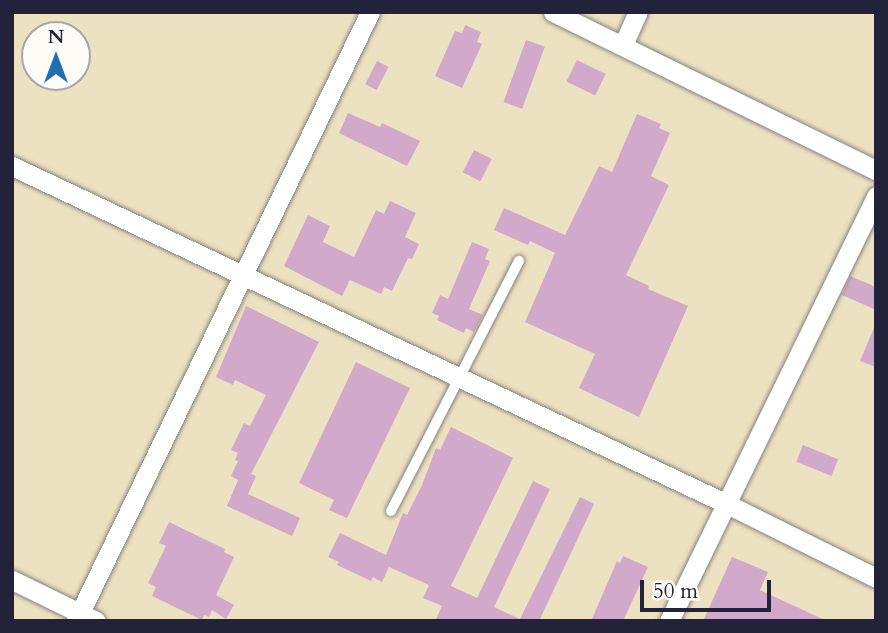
<!DOCTYPE html>
<html>
<head>
<meta charset="utf-8">
<style>
  body { margin:0 }
  #map { position:relative; width:888px; height:633px; overflow:hidden; background:#ece2c1; font-family:Cardo,serif }
  div>[style] { position:absolute }
  [style*='--x'] { left:calc(var(--x)*1px); top:calc(var(--y)*1px); width:calc(var(--w)*1px); rotate:calc(var(--a)*1deg) }
  .building>* { inset:0; background:#d1aacb; transform-origin:0 0 }
  .roads { filter:drop-shadow(0 0 2px #87827e) drop-shadow(0 0 2px #87827e) }
  .lane>* { height:10px; margin:-5px; padding:0 5px; transform-origin:5px; border-radius:5px; background:#fff }
  .street>* { height:19px; margin:-9.5px; padding:0 9.5px; transform-origin:9.5px; border-radius:9.5px; background:#fff }
  span { translate:-50% -50%; white-space:nowrap; text-align:center; line-height:1.15; -webkit-text-stroke:5px #fdfcf7; paint-order:stroke }
  .frame { position:absolute; inset:0; border:14px solid #22223b; pointer-events:none }
  .north { position:absolute; left:21px; top:21px; width:70px; height:70px; box-sizing:border-box; background:#fdfcf7; border:2px solid #a5a5ac; border-radius:50%; rotate:0deg; font-size:19px; font-weight:700; line-height:28px; text-align:center; color:#22223b }
  .north::after { content:''; display:block; margin:auto; width:24px; height:32px; background:#1f6fb2; clip-path:polygon(50% 0,100% 100%,50% 72%,0 100%) }
  .scale { position:absolute; left:640px; top:580px; width:131px; height:32px; box-sizing:border-box; border:4px solid #22223b; border-top:0; padding-left:9px; font-size:21px; line-height:24px; white-space:nowrap; color:#22223b; -webkit-text-stroke:5px #fdfcf7; paint-order:stroke }
</style>
</head>
<body>
<div id="map">
  <div class="building">
    <div style="clip-path:polygon(465px 25px,481px 32px,477px 42px,482px 44px,462px 88px,435px 76px,455px 31px,462px 33px)"></div>
    <div style="left:526px;top:40px;width:20px;height:66px;rotate:20deg"></div>
    <div style="left:577px;top:60px;width:32px;height:24px;rotate:26deg"></div>
    <div style="left:377px;top:61px;width:13px;height:26px;rotate:27deg"></div>
    <div style="clip-path:polygon(348px 113px,380px 127px,382px 123px,420px 141px,407px 166px,339px 133px)"></div>
    <div style="clip-path:polygon(637px 114px,661px 124px,659px 128px,670px 133px,651px 176px,669px 185px,626px 275px,649px 286px,648px 289px,688px 306px,639px 417px,579px 388px,595px 354px,525px 322px,555px 253px,530px 241px,528px 245px,494px 230px,504px 208px,565px 235px,599px 166px,612px 172px)"></div>
    <div style="left:474px;top:150px;width:20px;height:25px;rotate:27deg"></div>
    <div style="clip-path:polygon(390px 201px,416px 213px,405px 237px,419px 244px,412px 259px,408px 258px,392px 291px,384px 287px,381px 294px,350px 280px,342px 296px,284px 266px,308px 215px,330px 226px,323px 242px,354px 257px,376px 210px,384px 214px)"></div>
    <div style="clip-path:polygon(472px 242px,489px 249px,485px 259px,490px 261px,469px 309px,483px 315px,474px 332px,466px 328px,464px 333px,437px 320px,439px 316px,432px 313px,440px 295px,448px 299px)"></div>
    <div style="clip-path:polygon(850px 276px,876px 287px,876px 310px,842px 295px)"></div>
    <div style="clip-path:polygon(246px 306px,319px 342px,251px 474px,256px 476px,248px 494px,300px 518px,292px 536px,227px 506px,238px 480px,231px 476px,238px 461px,235px 460px,238px 453px,231px 450px,244px 423px,250px 426px,266px 395px,235px 380px,233px 385px,216px 377px)"></div>
    <div style="clip-path:polygon(876px 323px,876px 367px,860px 361px)"></div>
    <div style="clip-path:polygon(356px 362px,410px 388px,347px 518px,329px 510px,334px 500px,299px 483px)"></div>
    <div style="clip-path:polygon(451px 427px,513px 458px,451px 586px,477px 598px,533px 481px,550px 489px,494px 607px,520px 619px,580px 497px,594px 504px,539px 621px,435px 621px,442px 606px,423px 598px,429px 585px,389px 567px,382px 582px,373px 577px,371px 581px,337px 565px,339px 562px,328px 557px,340px 533px,386px 555px,403px 513px,407px 515px,422px 485px,436px 448px,440px 450px)"></div>
    <div style="left:803px;top:445px;width:38px;height:18px;rotate:22deg"></div>
    <div style="clip-path:polygon(169px 522px,225px 549px,224px 552px,234px 557px,216px 595px,234px 605px,226px 619px,212px 610px,209px 617px,204px 615px,202px 620px,152px 596px,156px 587px,148px 583px,166px 546px,159px 543px)"></div>
    <div style="clip-path:polygon(623px 556px,648px 567px,623px 621px,591px 621px,617px 561px,620px 563px)"></div>
    <div style="clip-path:polygon(732px 557px,768px 572px,760px 590px,827px 621px,703px 621px)"></div>
  </div>
  <div class="roads">
    <div class="lane">
      <div style="--x:391;--y:511;--w:281;--a:-62.9"></div>
    </div>
    <div class="street">
      <div style="--x:553;--y:12;--w:360;--a:26.1"></div>
      <div style="--x:623;--y:45;--w:36;--a:-66"></div>
      <div style="--x:12;--y:166;--w:791;--a:25.3"></div>
      <div style="--x:727;--y:504;--w:166;--a:26.4"></div>
      <div style="--x:12;--y:580;--w:93;--a:26"></div>
      <div style="--x:76;--y:621;--w:676;--a:-64.23"></div>
      <div style="--x:669;--y:621;--w:473;--a:-64"></div>
    </div>
  </div>
  <div class="frame"></div>
  <div class="north">N</div>
  <div class="scale">50 m</div>
</div>
</body>
</html>
